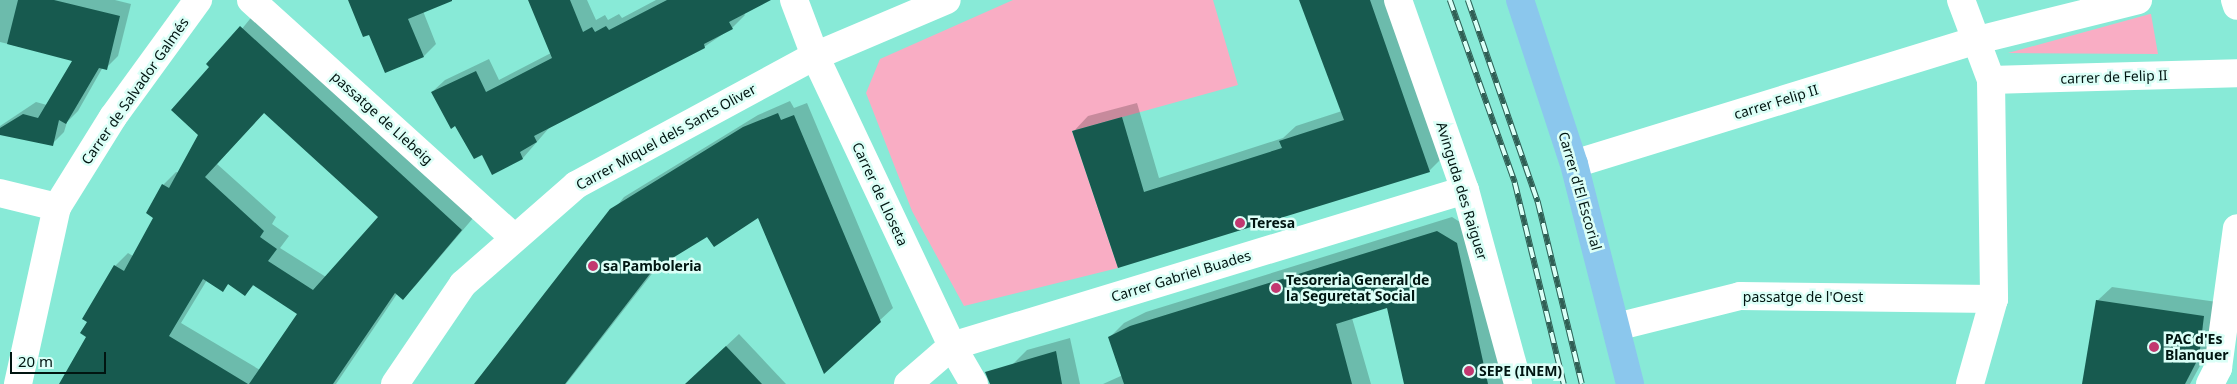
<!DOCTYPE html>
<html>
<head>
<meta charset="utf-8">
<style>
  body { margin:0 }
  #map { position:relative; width:2237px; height:384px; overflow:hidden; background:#88ead7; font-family:"Noto Sans",sans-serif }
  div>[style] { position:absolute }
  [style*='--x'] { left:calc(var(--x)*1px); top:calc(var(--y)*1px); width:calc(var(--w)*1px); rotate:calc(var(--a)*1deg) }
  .green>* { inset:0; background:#f9adc4 }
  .shadow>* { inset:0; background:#0003 }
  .building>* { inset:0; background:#175a4f }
  .minor>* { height:28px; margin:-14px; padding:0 14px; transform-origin:14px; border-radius:14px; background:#fff }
  .major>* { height:28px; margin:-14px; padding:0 14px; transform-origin:14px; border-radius:14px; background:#8bc7ed }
  .rail>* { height:5.5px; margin-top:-2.75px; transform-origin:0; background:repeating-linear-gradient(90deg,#dbfff7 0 11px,#305f55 0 22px); box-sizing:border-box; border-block:1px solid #305f55 }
  .dots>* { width:14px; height:14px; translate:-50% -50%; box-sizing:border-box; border:2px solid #dbfff7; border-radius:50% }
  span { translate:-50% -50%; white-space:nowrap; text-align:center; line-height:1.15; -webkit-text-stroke:5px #dbfff7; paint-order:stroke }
  .street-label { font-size:14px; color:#011511 }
  .poi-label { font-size:14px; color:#011511; font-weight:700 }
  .left { translate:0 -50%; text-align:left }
  .scale { position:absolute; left:10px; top:352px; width:96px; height:22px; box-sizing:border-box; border:2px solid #011511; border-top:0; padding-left:6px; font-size:15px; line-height:18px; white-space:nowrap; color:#011511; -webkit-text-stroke:4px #dbfff7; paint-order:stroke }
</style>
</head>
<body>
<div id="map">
  <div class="green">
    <div style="clip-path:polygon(1013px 0,1213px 0,1238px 85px,1072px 131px,1118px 268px,964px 306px,912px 211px,866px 93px,880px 59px)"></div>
    <div style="clip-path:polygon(2151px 14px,2158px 54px,2008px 53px,2150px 14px)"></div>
  </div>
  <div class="shadow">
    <div style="clip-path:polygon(0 0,115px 0,131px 4px,118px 56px,106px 68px,103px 67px,78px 111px,67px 122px,64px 132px,52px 144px,0 133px,0 126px,36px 102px,47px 105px,74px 60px,0 42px)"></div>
    <div style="clip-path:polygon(349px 0,451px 0,423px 11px,436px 44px,424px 56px,370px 33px)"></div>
    <div style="clip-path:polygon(530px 0,587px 0,596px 20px,605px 15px,608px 20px,619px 14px,622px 18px,656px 0,760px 0,744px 13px,745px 15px,732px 28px,704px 47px,549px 128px,523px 158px,493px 173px,482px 153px,432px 92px,445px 80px,489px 59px,499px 80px,551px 53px)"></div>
    <div style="clip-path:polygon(1300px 0,1388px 0,1444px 156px,1429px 171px,1118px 267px,1073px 132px,1088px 116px,1137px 103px,1159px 178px,1283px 138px,1296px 126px,1342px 111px)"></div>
    <div style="clip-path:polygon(evenodd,254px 14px,474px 217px,416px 285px,403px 298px,397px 294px,336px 384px,61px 384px,88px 337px,115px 266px,128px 253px,133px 256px,154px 218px,163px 185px,176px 172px,179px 173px,200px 135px,211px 67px,254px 14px,265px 112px,379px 217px,326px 277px,280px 248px,289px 236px,272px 224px,276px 217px,217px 164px,265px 112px,254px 14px,207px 280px,223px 290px,229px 283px,245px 294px,255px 284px,298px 314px,260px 370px,181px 323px,207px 280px)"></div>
    <div style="clip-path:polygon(790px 101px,794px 108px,807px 103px,893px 308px,824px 372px,759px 216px,708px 235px,658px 266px,566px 384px,477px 384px,624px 197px,758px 115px)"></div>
    <div style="clip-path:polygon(1452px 217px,1471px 229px,1506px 384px,1405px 384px,1388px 307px,1352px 318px,1371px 384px,1103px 384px,1123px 375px,1110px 337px,1124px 323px,1146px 312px)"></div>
    <div style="clip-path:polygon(2112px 287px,2217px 302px,2213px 342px,2190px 384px,2083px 384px,2097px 301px)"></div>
    <div style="clip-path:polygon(739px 334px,786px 384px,686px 384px)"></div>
    <div style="clip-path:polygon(1070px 338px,1080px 384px,1012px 384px,1012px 365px,1027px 350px)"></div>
  </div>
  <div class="building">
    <div style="clip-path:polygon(18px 0,54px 0,120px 16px,107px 70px,99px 68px,66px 124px,59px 120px,53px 146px,0 135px,0 128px,23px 114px,38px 118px,72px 61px,7px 44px)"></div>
    <div style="clip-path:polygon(348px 0,452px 0,452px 1px,408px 19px,424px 57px,385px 73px,369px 35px,363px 37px)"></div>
    <div style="clip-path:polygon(528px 0,570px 0,583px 32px,592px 27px,595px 32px,606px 26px,609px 30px,667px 0,771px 0,729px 22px,733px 29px,704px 44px,705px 48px,534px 136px,537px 142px,520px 152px,523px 159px,492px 175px,482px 155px,474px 159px,455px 126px,451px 129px,431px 92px,476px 71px,486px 92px,552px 58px)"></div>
    <div style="clip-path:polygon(1299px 0,1370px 0,1430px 172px,1118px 268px,1072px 131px,1122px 117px,1144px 192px,1282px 148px,1279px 141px,1344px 120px)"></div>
    <div style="clip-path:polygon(evenodd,240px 26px,462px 230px,403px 300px,395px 293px,333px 384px,249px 384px,297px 314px,253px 285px,245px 296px,228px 284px,223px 292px,203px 279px,169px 336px,248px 384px,59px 384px,86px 337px,80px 333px,87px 322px,82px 319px,114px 265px,124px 271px,153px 218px,146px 213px,162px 184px,169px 188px,198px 135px,171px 110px,209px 67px,206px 64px,240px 26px,264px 113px,378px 217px,313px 290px,268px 261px,277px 249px,260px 237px,264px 231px,205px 177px,264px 113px)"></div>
    <div style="clip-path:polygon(778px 113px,781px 120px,794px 115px,881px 322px,824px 374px,758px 218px,714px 247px,707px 237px,653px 270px,565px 384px,474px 384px,610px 209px,743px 127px)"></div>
    <div style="clip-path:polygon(1437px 231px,1457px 243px,1488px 384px,1404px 384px,1387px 308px,1336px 324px,1352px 384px,1124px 384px,1108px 337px,1130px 326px)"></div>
    <div style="clip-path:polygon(2096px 300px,2204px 316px,2199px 357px,2185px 384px,2082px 384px)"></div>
    <div style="clip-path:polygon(726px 346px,762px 384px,685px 384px)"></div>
    <div style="clip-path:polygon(1056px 351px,1062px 384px,990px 384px,985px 372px)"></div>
  </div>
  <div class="minor">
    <div style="--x:251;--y:0;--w:353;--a:42.1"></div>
    <div style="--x:794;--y:0;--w:60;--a:69.4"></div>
    <div style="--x:815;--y:56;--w:321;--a:64.7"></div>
    <div style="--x:952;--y:346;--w:44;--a:59.9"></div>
    <div style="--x:1398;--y:0;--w:201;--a:70.6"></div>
    <div style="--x:1465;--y:190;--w:201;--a:74.7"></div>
    <div style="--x:1961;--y:0;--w:85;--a:69.4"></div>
    <div style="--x:1991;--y:80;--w:219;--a:89.2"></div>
    <div style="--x:1994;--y:299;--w:88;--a:105.8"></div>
    <div style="--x:2235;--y:0;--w:6;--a:72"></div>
    <div style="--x:1991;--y:80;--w:246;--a:-1.6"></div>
    <div style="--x:1574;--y:164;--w:423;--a:-17.1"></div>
    <div style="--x:1978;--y:40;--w:165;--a:-14"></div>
    <div style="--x:0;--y:193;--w:59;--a:13.8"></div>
    <div style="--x:1616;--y:327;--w:128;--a:-14"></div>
    <div style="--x:1740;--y:296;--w:254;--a:0.7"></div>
    <div style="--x:18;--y:384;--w:181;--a:-77.6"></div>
    <div style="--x:57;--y:207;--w:106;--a:-58.1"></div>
    <div style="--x:113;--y:117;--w:145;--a:-54"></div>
    <div style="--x:395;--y:384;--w:121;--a:-55.8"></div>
    <div style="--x:463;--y:284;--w:150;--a:-41.2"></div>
    <div style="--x:576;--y:185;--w:272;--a:-28.4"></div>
    <div style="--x:815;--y:56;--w:143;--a:-23"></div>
    <div style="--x:908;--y:384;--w:58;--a:-40.8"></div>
    <div style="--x:952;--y:346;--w:536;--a:-16.91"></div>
    <div style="--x:2210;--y:384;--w:18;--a:-63"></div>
    <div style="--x:2218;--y:368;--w:141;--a:-82.3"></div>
  </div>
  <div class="major">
    <div style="--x:1520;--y:0;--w:173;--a:71.8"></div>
    <div style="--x:1574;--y:164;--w:227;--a:75.7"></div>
  </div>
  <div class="rail">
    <div style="--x:1450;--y:0;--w:194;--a:70.4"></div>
    <div style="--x:1515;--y:183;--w:207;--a:76.3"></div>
    <div style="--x:1468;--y:0;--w:214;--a:70.9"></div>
    <div style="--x:1538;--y:202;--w:187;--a:76.4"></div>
  </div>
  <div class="dots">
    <div style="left:1240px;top:223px;background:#c23870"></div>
    <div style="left:593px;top:266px;background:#c23870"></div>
    <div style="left:1276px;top:288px;background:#c23870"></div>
    <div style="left:2154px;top:347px;background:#c23870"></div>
    <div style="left:1469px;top:371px;background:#c23870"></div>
  </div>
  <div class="street-label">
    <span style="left:2114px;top:77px;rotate:-2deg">carrer de Felip II</span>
    <span style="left:135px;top:91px;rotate:-55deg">Carrer de Salvador Galmés</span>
    <span style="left:1776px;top:102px;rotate:-17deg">carrer Felip II</span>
    <span style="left:382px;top:118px;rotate:42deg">passatge de Llebeig</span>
    <span style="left:666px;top:137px;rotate:-29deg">Carrer Miquel dels Sants Oliver</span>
    <span style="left:1462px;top:191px;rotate:73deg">Avinguda des Raiguer</span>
    <span style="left:1580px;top:191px;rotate:74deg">Carrer d'El Escorial</span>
    <span style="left:880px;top:194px;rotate:65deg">Carrer de Lloseta</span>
    <span style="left:1181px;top:276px;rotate:-17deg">Carrer Gabriel Buades</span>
    <span style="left:1803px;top:297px">passatge de l'Oest</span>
  </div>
  <div class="poi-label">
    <span class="left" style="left:1250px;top:223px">Teresa</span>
    <span class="left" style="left:603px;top:266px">sa Pamboleria</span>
    <span class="left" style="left:1286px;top:288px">Tesoreria General de<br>la Seguretat Social</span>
    <span class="left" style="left:2165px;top:347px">PAC d'Es<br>Blanquer</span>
    <span class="left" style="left:1479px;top:371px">SEPE (INEM)</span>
  </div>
  <div class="scale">20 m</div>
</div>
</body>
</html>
